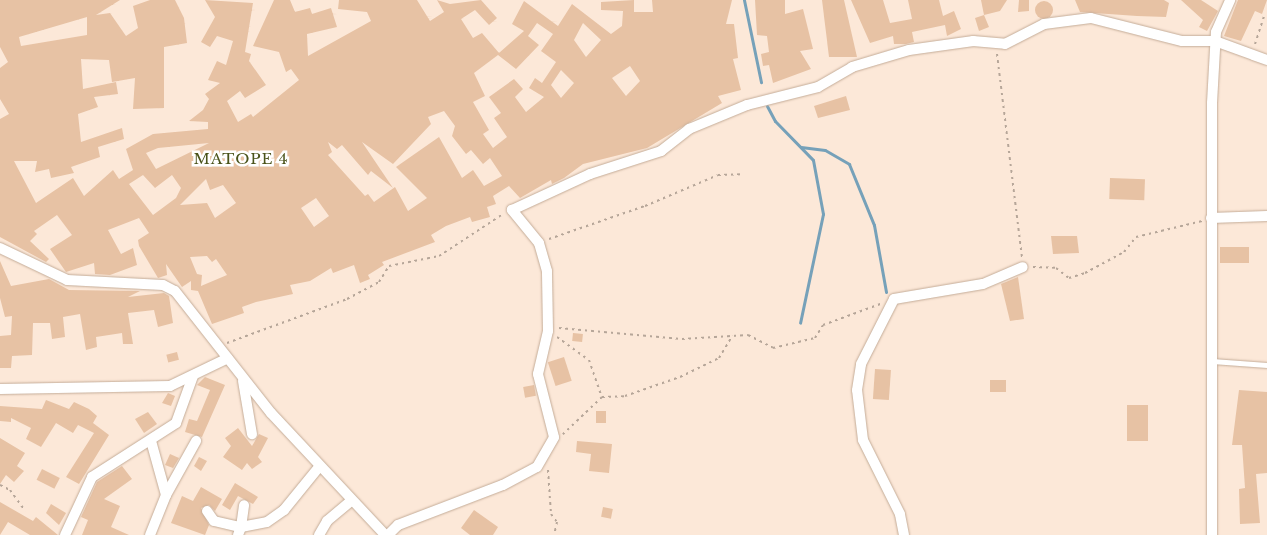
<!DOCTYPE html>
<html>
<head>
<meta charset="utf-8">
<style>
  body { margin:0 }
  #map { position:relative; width:1267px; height:535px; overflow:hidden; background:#fce8d8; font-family:"Libre Baskerville",serif }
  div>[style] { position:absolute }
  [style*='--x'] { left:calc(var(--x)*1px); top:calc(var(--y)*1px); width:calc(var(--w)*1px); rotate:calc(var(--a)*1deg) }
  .stream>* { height:3px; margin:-1.5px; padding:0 1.5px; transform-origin:1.5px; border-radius:1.5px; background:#76a1b9 }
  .building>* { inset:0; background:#e7c2a4; transform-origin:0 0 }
  .round { border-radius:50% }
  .path>* { height:2px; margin-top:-1px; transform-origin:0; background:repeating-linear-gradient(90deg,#b6a699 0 2.5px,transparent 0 6.5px) }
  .roads { filter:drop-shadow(0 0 1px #c4ac98) drop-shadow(0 0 1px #c4ac98) }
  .lane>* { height:5px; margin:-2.5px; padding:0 2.5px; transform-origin:2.5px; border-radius:2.5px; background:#fff }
  .street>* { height:10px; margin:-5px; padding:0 5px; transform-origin:5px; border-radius:5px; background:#fff }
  span { translate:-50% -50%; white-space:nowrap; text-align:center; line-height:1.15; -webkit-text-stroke:5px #fff; paint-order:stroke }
  .quarter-label { font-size:15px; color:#4a531a; letter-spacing:1px }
</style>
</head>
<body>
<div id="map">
  <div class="stream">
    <div style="--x:744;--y:0;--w:84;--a:78.3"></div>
    <div style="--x:767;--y:106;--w:17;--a:62"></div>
    <div style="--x:775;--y:121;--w:54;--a:45.7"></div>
    <div style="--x:813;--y:160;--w:55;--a:79.5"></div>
    <div style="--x:823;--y:214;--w:111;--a:101.9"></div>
    <div style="--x:801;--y:147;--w:24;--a:7"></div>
    <div style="--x:825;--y:150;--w:28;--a:30"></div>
    <div style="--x:849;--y:164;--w:66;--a:67.7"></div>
    <div style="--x:874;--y:225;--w:68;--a:79.8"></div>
  </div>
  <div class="building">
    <div style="clip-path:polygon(evenodd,0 0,120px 0,96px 15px,110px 13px,126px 36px,138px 28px,133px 6px,150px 0,175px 0,184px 18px,187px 43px,164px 47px,164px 108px,133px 109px,135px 78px,112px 82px,109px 60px,81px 59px,83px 89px,116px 82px,118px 94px,94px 97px,98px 107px,78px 114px,81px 142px,122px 128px,124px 139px,98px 147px,100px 157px,71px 167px,74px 173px,51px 178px,49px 169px,35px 172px,37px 161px,14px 161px,36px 203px,73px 178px,84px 196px,113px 170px,119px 179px,133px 170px,126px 149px,153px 134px,208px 129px,208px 122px,189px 121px,203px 110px,209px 99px,205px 94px,220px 83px,208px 80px,217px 61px,226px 65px,233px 41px,217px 36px,210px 47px,201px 42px,215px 17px,205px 0,253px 3px,245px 52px,251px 54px,249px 61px,266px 85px,245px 98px,240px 91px,227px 101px,238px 122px,251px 114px,253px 117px,299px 80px,291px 69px,286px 72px,279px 52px,253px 46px,274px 0,290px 0,295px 12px,310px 8px,312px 14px,331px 8px,337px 27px,307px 34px,308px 56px,371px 21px,367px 12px,338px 9px,339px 0,417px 0,430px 21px,444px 12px,437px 0,450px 4px,481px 0,497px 18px,489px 25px,475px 10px,461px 19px,473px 38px,482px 33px,499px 53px,524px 31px,512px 24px,524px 1px,558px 26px,572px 4px,611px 34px,622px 26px,623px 11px,601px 10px,601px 2px,634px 0,634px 12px,653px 12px,652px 0,732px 0,726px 24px,734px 24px,738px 58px,733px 59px,741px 90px,718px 96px,722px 103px,647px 148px,583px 164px,564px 178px,552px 184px,551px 180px,520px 198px,509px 186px,493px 196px,496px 204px,487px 207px,490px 217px,472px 222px,470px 217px,446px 226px,431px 235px,435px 242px,382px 262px,384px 265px,368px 275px,370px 279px,360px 283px,354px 265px,333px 273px,331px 268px,310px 281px,290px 285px,293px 294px,256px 302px,242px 307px,244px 313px,212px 324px,198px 291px,191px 290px,191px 281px,182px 287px,166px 264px,167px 275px,158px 278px,139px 246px,138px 240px,149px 233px,139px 218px,108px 230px,121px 254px,133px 248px,137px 265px,110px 275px,95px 274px,94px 263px,66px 272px,50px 249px,72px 235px,57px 215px,34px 231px,37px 234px,30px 241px,49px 259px,46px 262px,0 237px,0 119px,9px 114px,0 99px,0 68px,8px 62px,0 47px,0 0,87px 17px,87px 35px,21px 46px,19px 37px,87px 17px,0 0,537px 23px,553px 34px,541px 51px,556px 62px,542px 83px,535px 78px,529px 88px,544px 97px,526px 112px,515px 97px,523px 89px,514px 79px,489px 97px,501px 113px,494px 118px,507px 137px,493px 148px,483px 134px,489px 130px,473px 102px,485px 96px,474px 73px,498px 55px,516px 69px,539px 45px,528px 36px,537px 23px,0 0,583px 23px,601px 40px,586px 57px,574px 40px,583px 23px,0 0,630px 66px,640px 81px,626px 96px,612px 78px,630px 66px,0 0,561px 70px,574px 83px,561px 98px,551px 85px,561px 70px,0 0,444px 111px,455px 126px,452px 136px,466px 154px,471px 150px,483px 164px,490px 158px,502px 176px,484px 186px,473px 170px,462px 178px,439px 137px,396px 167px,427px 198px,408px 211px,395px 187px,374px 202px,368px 194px,365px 196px,328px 155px,332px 152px,328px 142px,337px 149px,342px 145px,368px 175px,371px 171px,393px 188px,362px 142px,393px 164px,431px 124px,428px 117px,444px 111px,0 0,209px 143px,156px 169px,146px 153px,158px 148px,209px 143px,0 0,143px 175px,155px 188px,172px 175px,181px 188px,176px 198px,153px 215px,129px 184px,143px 175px,0 0,206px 179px,210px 190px,223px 185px,236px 203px,215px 218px,207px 203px,180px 205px,206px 179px,0 0,316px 198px,329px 216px,314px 227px,301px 208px,316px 198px,0 0,207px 256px,212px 262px,216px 259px,227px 275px,201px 286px,202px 275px,197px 274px,190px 257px,207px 256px)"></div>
    <div style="clip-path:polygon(755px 0,785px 0,785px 14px,803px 9px,813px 49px,800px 51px,811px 69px,773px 83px,769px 65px,763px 66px,761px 54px,769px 52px,767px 36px,757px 35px)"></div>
    <div style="clip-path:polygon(822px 0,844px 0,857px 57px,829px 57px)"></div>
    <div style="clip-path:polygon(851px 0,883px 0,890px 23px,912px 19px,908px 0,939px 0,943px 16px,954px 11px,961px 29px,947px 36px,945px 25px,912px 32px,914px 42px,906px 44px,894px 44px,893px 36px,870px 43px)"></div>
    <div style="clip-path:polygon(981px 0,1007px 0,1000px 11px,984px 15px)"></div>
    <div style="clip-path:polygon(1019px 0,1029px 0,1029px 11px,1018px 12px)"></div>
    <div style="clip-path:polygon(1075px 0,1164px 0,1169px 3px,1166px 17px,1137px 16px,1080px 12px)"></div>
    <div style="clip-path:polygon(1181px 0,1201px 0,1218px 11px,1207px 31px,1199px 27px,1203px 20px)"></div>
    <div style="clip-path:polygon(1238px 0,1267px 0,1262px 14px,1255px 11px,1241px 41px,1224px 36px)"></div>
    <div class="round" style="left:1035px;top:1px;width:18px;height:18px"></div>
    <div style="clip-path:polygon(984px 15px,989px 27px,979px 31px,975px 18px)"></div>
    <div style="clip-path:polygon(846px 96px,850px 110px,818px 118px,814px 106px)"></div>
    <div style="left:1110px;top:178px;width:35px;height:21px;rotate:2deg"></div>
    <div style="clip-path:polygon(1051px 236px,1077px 236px,1079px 253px,1053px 254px)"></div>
    <div style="left:1249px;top:247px;width:16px;height:29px;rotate:90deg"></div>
    <div style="clip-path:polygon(0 261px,11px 286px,49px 279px,69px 290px,140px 291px,128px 297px,164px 293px,169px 296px,173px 323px,158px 327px,154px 310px,128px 313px,133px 344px,123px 344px,122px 333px,96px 337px,97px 347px,86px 350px,80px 314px,63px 317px,65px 337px,52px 339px,50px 323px,33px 323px,32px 355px,12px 356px,11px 368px,0 368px,0 336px,11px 335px,12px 316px,5px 317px,0 298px)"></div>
    <div style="clip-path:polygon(1018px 277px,1024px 319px,1010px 321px,1001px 284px)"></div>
    <div style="left:573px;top:333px;width:10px;height:8px;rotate:6deg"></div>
    <div style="left:177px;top:352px;width:8px;height:11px;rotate:76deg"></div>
    <div style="left:564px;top:357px;width:25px;height:17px;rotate:72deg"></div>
    <div style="left:875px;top:369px;width:16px;height:30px;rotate:4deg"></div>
    <div style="clip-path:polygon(205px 377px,225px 385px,202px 437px,185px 432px,189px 419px,197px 421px,210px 390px,197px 385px)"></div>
    <div style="left:990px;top:380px;width:16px;height:12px"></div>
    <div style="left:534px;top:385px;width:11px;height:11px;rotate:80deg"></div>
    <div style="clip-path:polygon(1239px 390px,1267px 392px,1267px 473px,1256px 474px,1260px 523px,1240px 524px,1239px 489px,1245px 488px,1242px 445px,1232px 445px)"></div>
    <div style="clip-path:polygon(168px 393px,175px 396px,171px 406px,162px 403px)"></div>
    <div style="clip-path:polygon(46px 400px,69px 409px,74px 402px,89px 409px,97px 416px,93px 423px,109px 435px,79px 484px,66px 477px,94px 433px,78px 425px,73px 433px,56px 423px,41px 447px,26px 439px,31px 428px,11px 418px,11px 422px,0 421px,0 406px,42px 409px)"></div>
    <div style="left:1148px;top:405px;width:36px;height:21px;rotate:90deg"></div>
    <div style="left:596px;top:411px;width:10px;height:12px"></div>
    <div style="clip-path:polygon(148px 412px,157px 424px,144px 433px,135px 419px)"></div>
    <div style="clip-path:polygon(238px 428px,252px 446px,259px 434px,268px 438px,258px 457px,262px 462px,252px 469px,247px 463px,242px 470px,223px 457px,231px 446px,225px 438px)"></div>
    <div style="clip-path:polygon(0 438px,25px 453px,17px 466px,24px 471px,14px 482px,6px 475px,0 484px)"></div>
    <div style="clip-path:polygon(577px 441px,612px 444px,609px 473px,589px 471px,591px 454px,576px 452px)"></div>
    <div style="clip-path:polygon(170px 454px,179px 458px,173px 468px,165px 465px)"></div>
    <div style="clip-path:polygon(199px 457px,207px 461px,201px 471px,194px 466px)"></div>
    <div style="clip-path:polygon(122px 466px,132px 479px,104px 499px,120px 506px,111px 527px,129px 535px,82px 535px,88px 520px,81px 517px,97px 482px)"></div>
    <div style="left:42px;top:469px;width:20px;height:12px;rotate:27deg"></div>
    <div style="clip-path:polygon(235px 483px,258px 497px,253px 504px,238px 496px,230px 510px,222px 505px)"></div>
    <div style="clip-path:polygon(201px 487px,222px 499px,215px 511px,209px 505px,201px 508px,209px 525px,205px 535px,171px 523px,182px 496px,193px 501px)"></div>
    <div style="clip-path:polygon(0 502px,33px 521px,36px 517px,58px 535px,30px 535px,8px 522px,0 535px)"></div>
    <div style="clip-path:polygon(51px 504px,66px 513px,59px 525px,46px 513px)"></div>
    <div style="left:603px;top:507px;width:10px;height:10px;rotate:11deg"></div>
    <div style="clip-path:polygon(474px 510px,498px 527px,493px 535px,470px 535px,461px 528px)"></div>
  </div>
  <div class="path">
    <div style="--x:1255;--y:44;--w:29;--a:-72"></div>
    <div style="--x:997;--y:54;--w:206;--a:83"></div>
    <div style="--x:549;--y:239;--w:102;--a:-19"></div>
    <div style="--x:645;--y:206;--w:79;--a:-23"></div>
    <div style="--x:718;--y:175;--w:24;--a:-2"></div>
    <div style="--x:1033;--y:267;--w:23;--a:2"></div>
    <div style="--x:1056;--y:268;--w:16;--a:38"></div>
    <div style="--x:1069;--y:278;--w:17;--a:-17"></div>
    <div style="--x:1085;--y:273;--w:44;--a:-28.3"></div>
    <div style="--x:1124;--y:252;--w:19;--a:-51"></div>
    <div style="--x:1136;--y:237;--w:68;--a:-13.6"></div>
    <div style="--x:559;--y:328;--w:123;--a:5.1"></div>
    <div style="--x:682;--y:339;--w:66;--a:-3.5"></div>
    <div style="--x:748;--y:335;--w:28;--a:27"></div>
    <div style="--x:773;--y:348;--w:43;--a:-13.4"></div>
    <div style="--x:815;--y:338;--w:15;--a:-58"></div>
    <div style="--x:823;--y:325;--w:61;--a:-20.2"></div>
    <div style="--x:557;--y:337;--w:39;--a:36"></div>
    <div style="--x:589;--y:360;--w:39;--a:71"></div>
    <div style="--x:602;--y:397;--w:54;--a:136.5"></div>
    <div style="--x:227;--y:343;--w:128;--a:-20.1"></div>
    <div style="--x:347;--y:299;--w:36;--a:-28"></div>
    <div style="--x:379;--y:282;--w:19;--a:-58"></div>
    <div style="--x:389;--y:266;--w:51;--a:-11.3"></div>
    <div style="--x:439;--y:256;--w:77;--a:-33.3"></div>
    <div style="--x:602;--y:397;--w:23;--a:-2"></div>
    <div style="--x:625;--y:396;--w:58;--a:-19.1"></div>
    <div style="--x:680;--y:377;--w:43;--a:-26"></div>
    <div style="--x:719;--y:358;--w:26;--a:-59"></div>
    <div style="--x:548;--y:470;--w:44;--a:86.1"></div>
    <div style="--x:551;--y:514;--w:10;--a:53"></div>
    <div style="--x:557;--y:522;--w:13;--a:103"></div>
    <div style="--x:0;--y:485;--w:11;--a:27"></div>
    <div style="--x:10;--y:490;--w:26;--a:54"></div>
  </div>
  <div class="roads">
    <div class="lane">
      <div style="--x:1212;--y:361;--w:55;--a:4.2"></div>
    </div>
    <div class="street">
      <div style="--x:1211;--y:218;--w:56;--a:-2"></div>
      <div style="--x:0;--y:248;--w:74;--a:25.5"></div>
      <div style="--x:67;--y:280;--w:96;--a:3"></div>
      <div style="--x:163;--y:285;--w:13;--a:27"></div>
      <div style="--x:175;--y:291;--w:155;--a:51.8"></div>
      <div style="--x:271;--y:413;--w:167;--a:46.9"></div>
      <div style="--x:243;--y:381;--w:54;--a:80.4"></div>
      <div style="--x:0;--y:389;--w:170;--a:-1"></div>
      <div style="--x:170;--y:386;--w:64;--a:-25.8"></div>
      <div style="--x:166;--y:495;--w:62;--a:-60.9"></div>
      <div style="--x:207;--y:511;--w:12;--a:55"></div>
      <div style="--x:214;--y:521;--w:28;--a:13"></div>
      <div style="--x:241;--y:527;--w:22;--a:-82"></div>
      <div style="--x:65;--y:535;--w:64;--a:-65"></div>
      <div style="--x:92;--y:477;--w:100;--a:-32.7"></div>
      <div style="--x:176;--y:423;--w:50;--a:-70.1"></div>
      <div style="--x:150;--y:535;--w:43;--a:-68.2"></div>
      <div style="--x:166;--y:495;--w:56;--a:-105.5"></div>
      <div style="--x:238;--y:535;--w:9;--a:-69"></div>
      <div style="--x:241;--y:527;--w:26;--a:-11"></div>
      <div style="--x:267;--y:522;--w:21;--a:-35"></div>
      <div style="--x:284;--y:510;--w:55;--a:-50.9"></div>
      <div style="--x:319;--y:535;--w:16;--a:-60"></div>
      <div style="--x:327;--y:521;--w:31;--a:-40"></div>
      <div style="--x:388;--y:535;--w:14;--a:-45"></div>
      <div style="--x:398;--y:525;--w:112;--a:-20.9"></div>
      <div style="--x:503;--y:485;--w:38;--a:-28"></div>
      <div style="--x:537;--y:467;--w:34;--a:-60"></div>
      <div style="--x:554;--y:437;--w:65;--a:-104.3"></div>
      <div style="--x:538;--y:374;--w:44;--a:-76.9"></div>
      <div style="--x:548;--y:331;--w:60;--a:-91"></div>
      <div style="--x:547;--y:271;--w:29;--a:-106"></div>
      <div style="--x:539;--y:243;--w:43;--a:-129.3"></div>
      <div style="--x:512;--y:210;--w:86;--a:-24.8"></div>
      <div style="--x:590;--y:174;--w:75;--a:-17.9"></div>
      <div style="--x:661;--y:151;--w:36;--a:-38"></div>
      <div style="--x:689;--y:129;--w:63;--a:-22.5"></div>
      <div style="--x:747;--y:105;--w:73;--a:-14.2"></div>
      <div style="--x:818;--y:87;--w:39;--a:-30"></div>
      <div style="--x:852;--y:67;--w:59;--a:-16.6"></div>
      <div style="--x:909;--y:50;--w:65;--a:-8"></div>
      <div style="--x:973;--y:41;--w:32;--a:5"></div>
      <div style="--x:1005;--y:44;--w:44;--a:-27.1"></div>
      <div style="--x:1044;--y:24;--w:47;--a:-7.3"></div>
      <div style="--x:1091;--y:18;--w:94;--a:14.2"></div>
      <div style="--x:1182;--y:41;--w:33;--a:0"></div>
      <div style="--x:1215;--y:41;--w:55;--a:20.1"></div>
      <div style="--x:904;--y:535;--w:21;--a:-101"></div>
      <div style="--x:900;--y:514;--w:83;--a:-116.6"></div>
      <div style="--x:863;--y:440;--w:50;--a:-96.8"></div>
      <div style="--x:857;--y:390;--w:26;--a:-81"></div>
      <div style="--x:861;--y:364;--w:73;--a:-63.1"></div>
      <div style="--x:894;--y:299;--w:90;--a:-9.6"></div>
      <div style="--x:983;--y:284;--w:43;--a:-23"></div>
      <div style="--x:1212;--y:535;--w:432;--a:-90"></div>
      <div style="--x:1212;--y:103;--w:71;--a:-86.8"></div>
      <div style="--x:1216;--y:32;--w:35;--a:-66"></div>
    </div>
  </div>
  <div class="quarter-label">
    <span style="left:241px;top:159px">MATOPE 4</span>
  </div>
</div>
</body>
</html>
